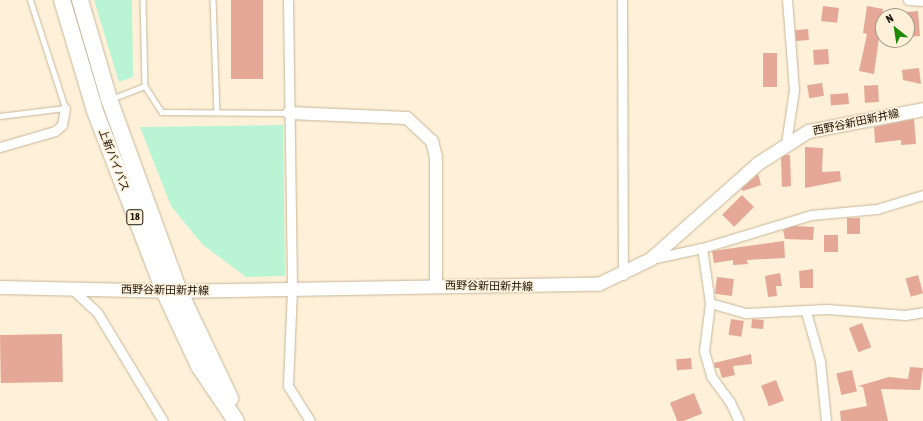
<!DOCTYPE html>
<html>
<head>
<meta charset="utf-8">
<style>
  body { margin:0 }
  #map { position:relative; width:923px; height:421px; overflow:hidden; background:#fff1d9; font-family:"Asap Condensed","Noto Sans JP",sans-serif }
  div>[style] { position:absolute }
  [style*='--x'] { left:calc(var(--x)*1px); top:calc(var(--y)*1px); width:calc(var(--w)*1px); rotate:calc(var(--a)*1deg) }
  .green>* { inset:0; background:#b9f5d4 }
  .building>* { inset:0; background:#e5a897; transform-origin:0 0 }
  .roads { filter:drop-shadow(0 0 1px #c6b699) drop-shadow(0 0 1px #c6b699) }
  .service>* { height:4.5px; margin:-2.25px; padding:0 2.25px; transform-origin:2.25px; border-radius:2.25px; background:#fff }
  .minor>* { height:9px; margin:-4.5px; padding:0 4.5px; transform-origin:4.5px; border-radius:4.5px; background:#fff }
  .tertiary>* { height:12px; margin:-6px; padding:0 6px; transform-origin:6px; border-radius:6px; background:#fff }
  .secondary>* { height:13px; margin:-6.5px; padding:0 6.5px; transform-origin:6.5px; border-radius:6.5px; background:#fff }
  .trunk>* { height:16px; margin:-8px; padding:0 8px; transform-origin:8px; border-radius:8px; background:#fff }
  span { translate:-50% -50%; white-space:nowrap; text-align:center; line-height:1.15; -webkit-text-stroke:3px #fff1d9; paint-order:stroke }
  .shield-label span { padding:1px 3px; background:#fff1d9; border:1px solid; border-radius:3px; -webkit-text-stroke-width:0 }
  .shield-label { font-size:10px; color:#191409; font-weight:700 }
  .street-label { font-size:11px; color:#191409 }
  .north { position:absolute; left:875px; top:8px; width:40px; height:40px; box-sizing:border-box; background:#fff1d9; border:1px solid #a39986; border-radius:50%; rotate:330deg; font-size:11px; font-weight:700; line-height:16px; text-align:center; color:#191409 }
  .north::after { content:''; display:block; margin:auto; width:14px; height:18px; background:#1d8903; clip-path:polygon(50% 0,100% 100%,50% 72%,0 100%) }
</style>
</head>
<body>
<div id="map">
  <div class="green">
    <div style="clip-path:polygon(94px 0,132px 0,133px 77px,119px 82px)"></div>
    <div style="clip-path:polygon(283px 125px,285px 276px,246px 277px,202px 244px,171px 206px,140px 127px)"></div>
  </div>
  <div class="building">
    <div style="left:231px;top:0;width:32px;height:79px"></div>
    <div style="left:823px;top:6px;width:16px;height:15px;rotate:7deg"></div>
    <div style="clip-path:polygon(867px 6px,883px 9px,874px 74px,859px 71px,867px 34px,863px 33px)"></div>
    <div style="clip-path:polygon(918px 11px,920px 36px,907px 37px,907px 12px)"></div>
    <div style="left:808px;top:29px;width:11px;height:13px;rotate:85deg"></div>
    <div style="left:828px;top:49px;width:15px;height:15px;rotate:86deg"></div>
    <div style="left:763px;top:53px;width:14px;height:34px"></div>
    <div style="clip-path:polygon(919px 68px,921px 84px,903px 80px,902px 70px)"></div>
    <div style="left:822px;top:83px;width:13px;height:15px;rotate:81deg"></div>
    <div style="left:878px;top:85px;width:17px;height:14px;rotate:87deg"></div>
    <div style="left:848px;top:93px;width:11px;height:18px;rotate:85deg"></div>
    <div style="clip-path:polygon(914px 119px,916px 144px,901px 145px,901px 140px,875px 143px,874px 127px)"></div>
    <div style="clip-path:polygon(805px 147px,823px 148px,822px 172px,840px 171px,841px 181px,805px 188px)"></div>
    <div style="clip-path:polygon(785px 155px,790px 155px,791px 186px,782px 187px,781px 158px)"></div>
    <div style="clip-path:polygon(758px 174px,761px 185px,743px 191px,741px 189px)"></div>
    <div style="left:742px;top:195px;width:17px;height:28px;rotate:45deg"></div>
    <div style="left:847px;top:218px;width:13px;height:16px"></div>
    <div style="clip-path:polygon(794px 226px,814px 227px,813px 240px,785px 239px,783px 230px)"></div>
    <div style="left:824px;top:235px;width:14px;height:17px"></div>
    <div style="clip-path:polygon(784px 241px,785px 258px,747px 260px,748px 264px,733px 265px,733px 260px,714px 263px,712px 251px)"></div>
    <div style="clip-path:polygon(813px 269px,813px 288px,800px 288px,799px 271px)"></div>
    <div style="clip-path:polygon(780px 273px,782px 286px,776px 286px,777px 296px,768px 297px,765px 276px)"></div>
    <div style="left:918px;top:275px;width:19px;height:13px;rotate:74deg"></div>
    <div style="left:717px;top:277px;width:17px;height:17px;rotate:7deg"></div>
    <div style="left:731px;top:319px;width:13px;height:16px;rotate:9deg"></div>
    <div style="left:752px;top:319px;width:12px;height:9px;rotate:5deg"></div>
    <div style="left:862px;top:323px;width:26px;height:14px;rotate:69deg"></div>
    <div style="left:62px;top:334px;width:48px;height:62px;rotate:89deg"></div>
    <div style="clip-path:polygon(751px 354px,752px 364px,733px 366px,735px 375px,722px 378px,719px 368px,715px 368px,714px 363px)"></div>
    <div style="left:691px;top:358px;width:11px;height:15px;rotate:85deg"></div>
    <div style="clip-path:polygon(910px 367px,923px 368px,920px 390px,881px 389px,888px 421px,841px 421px,840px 411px,867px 406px,863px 387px,858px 386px,889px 377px,908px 379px)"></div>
    <div style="left:852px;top:370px;width:22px;height:16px;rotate:77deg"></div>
    <div style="left:776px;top:380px;width:22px;height:16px;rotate:69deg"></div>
    <div style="left:694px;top:393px;width:22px;height:26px;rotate:68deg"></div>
  </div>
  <div class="roads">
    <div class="service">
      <div style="--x:143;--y:0;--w:86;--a:88.7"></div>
      <div style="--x:145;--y:86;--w:31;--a:57"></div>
      <div style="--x:162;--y:112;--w:127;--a:0.5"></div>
      <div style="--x:213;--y:0;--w:112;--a:88"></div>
      <div style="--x:111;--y:99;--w:36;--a:-21"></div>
      <div style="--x:0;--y:116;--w:65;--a:-7"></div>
      <div style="--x:65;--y:108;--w:114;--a:-108"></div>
    </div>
    <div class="minor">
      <div style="--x:288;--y:0;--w:289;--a:89.2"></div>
      <div style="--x:292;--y:289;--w:97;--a:92.4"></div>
      <div style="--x:288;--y:386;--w:41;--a:57.8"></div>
      <div style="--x:622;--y:0;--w:275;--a:89.8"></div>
      <div style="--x:908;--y:0;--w:15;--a:4"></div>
      <div style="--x:786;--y:143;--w:54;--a:-81.4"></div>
      <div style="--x:794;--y:90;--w:90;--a:-94.4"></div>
      <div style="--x:0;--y:147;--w:57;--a:-16.2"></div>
      <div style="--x:55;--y:131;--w:9;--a:-41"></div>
      <div style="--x:62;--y:125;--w:17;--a:-80"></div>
      <div style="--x:702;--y:248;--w:56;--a:81.7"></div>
      <div style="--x:710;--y:303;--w:48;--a:97.1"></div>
      <div style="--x:704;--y:351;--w:26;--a:74"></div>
      <div style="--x:711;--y:376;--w:32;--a:54"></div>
      <div style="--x:730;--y:402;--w:21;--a:65"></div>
      <div style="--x:651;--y:259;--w:52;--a:-12.2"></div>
      <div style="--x:702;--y:248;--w:114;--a:-16.8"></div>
      <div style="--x:811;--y:215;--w:66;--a:-5.2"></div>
      <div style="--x:877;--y:209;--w:48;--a:-16.9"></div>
      <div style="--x:71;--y:288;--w:35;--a:43"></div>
      <div style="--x:97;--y:312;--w:127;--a:58.8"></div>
      <div style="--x:710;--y:303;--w:37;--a:16"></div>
      <div style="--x:746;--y:313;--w:81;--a:-2.8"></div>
      <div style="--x:827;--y:309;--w:78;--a:4.4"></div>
      <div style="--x:905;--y:315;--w:18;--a:-9"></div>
      <div style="--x:806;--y:312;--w:51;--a:74.1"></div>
      <div style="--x:820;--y:361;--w:60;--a:84.3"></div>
    </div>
    <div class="tertiary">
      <div style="--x:289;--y:113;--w:118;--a:2.4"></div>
      <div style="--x:407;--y:118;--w:34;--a:43"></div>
      <div style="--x:432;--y:141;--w:16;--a:76"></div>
      <div style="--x:436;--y:157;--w:128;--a:90"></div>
    </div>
    <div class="secondary">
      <div style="--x:0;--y:287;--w:179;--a:1.3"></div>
      <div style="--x:179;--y:291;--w:419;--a:-1"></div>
      <div style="--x:598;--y:284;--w:58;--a:-25.7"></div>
      <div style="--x:650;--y:259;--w:144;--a:-41.6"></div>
      <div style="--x:758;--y:163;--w:59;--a:-32.6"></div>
      <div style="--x:808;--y:131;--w:117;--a:-10.8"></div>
    </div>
    <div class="trunk">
      <div style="--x:62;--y:0;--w:116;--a:73.4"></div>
      <div style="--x:95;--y:111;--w:193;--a:69"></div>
      <div style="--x:164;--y:291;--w:83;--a:65"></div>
      <div style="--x:199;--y:366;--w:66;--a:56.1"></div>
      <div style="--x:80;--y:0;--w:103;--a:73.7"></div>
      <div style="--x:109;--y:99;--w:204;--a:70"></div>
      <div style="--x:179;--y:291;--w:119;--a:64.5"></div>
    </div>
  </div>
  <div class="shield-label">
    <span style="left:135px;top:217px">18</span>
  </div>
  <div class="street-label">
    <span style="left:856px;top:122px;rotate:-12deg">西野谷新田新井線</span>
    <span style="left:114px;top:160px;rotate:69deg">上新バイパス</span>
    <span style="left:489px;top:286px;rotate:1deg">西野谷新田新井線</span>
    <span style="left:165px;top:290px;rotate:1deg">西野谷新田新井線</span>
  </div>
  <div class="north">N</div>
</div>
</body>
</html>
